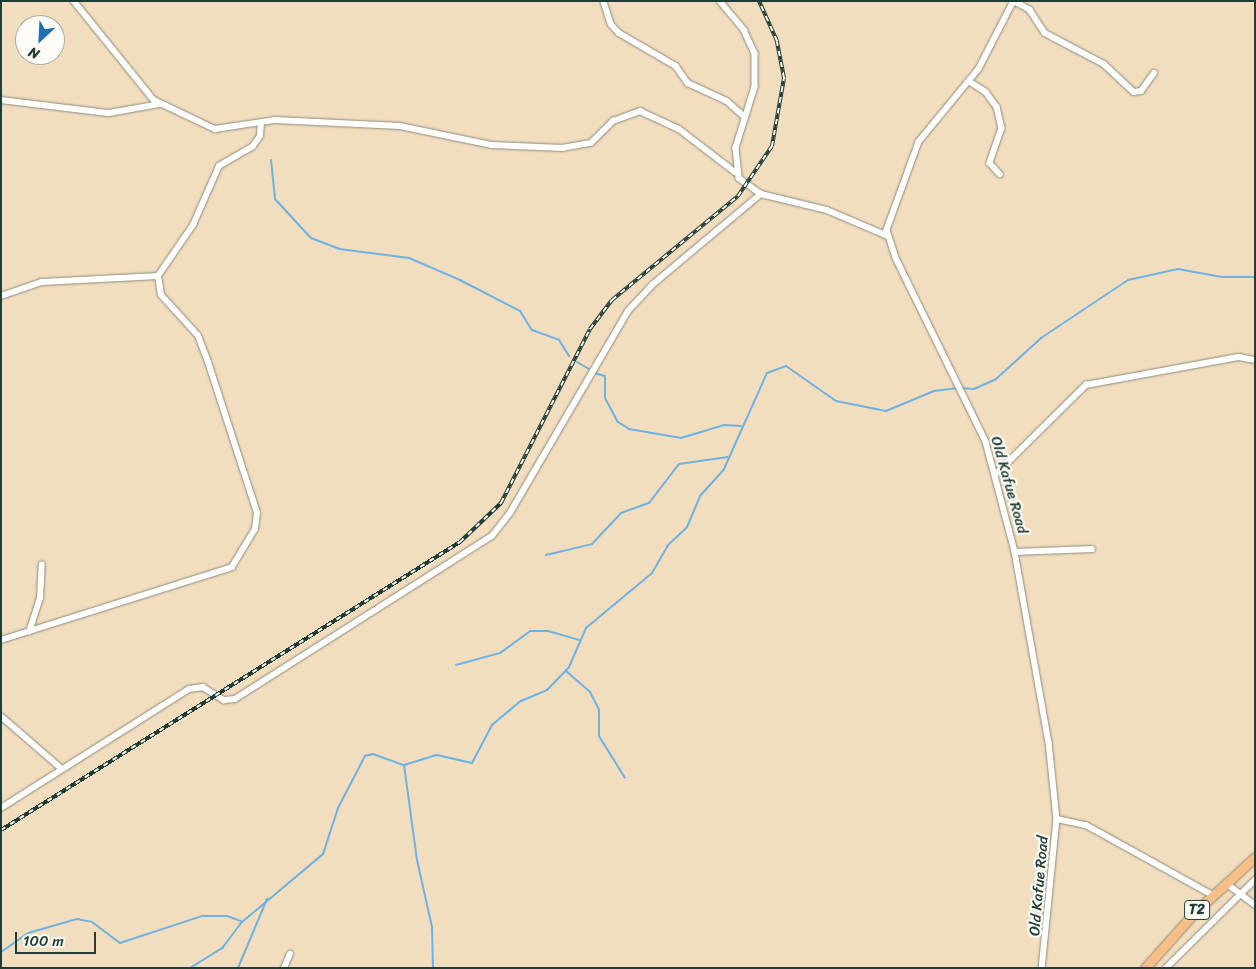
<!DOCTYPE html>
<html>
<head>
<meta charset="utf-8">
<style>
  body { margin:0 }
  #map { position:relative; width:1256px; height:969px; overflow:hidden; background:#f3ddbf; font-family:Sriracha,sans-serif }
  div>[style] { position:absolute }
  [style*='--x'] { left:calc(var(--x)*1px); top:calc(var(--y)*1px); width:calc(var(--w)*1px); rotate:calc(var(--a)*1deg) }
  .stream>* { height:2px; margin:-1px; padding:0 1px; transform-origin:1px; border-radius:1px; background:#6db2e3 }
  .roads { filter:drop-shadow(0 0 1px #898d7a) drop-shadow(0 0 1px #898d7a) }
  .minor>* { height:5.5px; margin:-2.75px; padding:0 2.75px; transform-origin:2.75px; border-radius:2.75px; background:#fff }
  .highway>* { height:9px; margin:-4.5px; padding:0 4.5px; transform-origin:4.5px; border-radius:4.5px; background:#f7be87 }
  .rail>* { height:4px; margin-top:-2px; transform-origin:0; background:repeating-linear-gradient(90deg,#fdfcf7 0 5.5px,#1f3d34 0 11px); box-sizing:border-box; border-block:1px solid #1f3d34 }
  span { translate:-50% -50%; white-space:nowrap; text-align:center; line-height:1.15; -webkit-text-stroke:4.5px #fdfcf7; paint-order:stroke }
  .shield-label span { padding:1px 4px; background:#fdfcf7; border:1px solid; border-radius:4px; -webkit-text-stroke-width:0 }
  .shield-label { font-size:14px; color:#1f3d34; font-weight:700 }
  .street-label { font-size:15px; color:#1f3d34 }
  .frame { position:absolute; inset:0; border:2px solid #1f3d34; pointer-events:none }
  .north { position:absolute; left:15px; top:15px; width:50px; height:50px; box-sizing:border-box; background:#fdfcf7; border:1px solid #a4b0a9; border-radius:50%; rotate:205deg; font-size:14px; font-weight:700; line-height:20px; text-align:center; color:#1f3d34 }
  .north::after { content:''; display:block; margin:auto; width:18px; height:22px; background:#1f6fb2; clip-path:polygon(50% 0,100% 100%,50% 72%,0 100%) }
  .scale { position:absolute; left:15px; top:932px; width:81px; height:22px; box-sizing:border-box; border:2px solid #1f3d34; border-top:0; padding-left:6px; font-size:15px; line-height:18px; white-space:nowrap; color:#1f3d34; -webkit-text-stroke:4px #fdfcf7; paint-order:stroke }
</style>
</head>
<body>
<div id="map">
  <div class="stream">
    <div style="--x:271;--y:160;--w:39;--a:84"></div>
    <div style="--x:275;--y:199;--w:53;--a:47.3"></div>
    <div style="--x:311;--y:238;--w:30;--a:21"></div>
    <div style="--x:339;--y:249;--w:71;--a:7.3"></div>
    <div style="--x:409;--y:258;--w:56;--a:23.3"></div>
    <div style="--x:460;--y:280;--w:68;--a:27.3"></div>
    <div style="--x:520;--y:311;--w:22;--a:58"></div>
    <div style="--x:532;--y:330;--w:29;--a:20"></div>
    <div style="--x:559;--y:340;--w:19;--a:58"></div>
    <div style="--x:577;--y:362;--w:14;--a:30"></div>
    <div style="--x:595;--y:373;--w:10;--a:17"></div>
    <div style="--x:605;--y:376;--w:22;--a:90"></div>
    <div style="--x:605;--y:398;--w:27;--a:62"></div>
    <div style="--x:618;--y:422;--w:13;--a:32"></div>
    <div style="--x:629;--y:429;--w:53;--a:9.8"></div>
    <div style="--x:681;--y:438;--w:45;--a:-16.8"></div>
    <div style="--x:724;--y:425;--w:17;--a:3"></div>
    <div style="--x:962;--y:388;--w:12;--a:5"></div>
    <div style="--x:974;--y:389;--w:24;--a:-24"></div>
    <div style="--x:996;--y:379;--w:61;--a:-42.3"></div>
    <div style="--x:1041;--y:338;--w:105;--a:-33.7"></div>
    <div style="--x:1128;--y:280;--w:51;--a:-12.4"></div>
    <div style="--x:1178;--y:269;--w:45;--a:10.3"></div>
    <div style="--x:1222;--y:277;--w:33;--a:0"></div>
    <div style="--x:546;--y:555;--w:47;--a:-13.4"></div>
    <div style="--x:592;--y:544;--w:42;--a:-46.9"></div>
    <div style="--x:621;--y:513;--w:30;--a:-20"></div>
    <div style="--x:649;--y:503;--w:49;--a:-52.4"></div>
    <div style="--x:679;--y:464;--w:49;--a:-8.3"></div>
    <div style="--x:456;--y:665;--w:46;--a:-15.3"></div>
    <div style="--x:500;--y:653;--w:37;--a:-36"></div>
    <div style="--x:530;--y:631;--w:18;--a:0"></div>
    <div style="--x:548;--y:631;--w:33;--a:16"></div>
    <div style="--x:566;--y:671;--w:32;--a:41"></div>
    <div style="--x:590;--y:692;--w:20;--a:63"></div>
    <div style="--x:599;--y:710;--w:26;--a:90"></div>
    <div style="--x:599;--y:736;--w:49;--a:58.2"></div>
    <div style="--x:404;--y:765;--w:96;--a:82.2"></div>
    <div style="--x:417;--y:860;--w:69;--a:77.4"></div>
    <div style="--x:432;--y:927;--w:41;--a:88.6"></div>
    <div style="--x:1;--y:952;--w:33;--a:-35"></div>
    <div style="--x:28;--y:933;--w:51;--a:-15.9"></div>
    <div style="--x:77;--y:919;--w:15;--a:11"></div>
    <div style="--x:92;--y:922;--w:35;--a:37"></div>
    <div style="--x:120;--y:943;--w:86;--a:-18.2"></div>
    <div style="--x:202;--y:916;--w:25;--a:0"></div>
    <div style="--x:227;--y:916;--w:15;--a:20"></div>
    <div style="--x:190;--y:968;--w:39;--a:-32"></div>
    <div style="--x:223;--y:947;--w:31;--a:-53"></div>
    <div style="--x:242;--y:922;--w:106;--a:-40"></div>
    <div style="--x:323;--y:854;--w:48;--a:-71.9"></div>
    <div style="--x:338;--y:808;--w:59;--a:-62.6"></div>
    <div style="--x:365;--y:756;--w:8;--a:-14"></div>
    <div style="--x:373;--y:754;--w:33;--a:20"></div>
    <div style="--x:404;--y:765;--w:34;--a:-17"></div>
    <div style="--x:437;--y:755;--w:36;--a:13"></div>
    <div style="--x:472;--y:763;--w:43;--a:-62.2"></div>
    <div style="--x:492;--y:725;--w:38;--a:-40"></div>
    <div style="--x:521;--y:701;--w:28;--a:-23"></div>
    <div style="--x:547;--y:690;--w:32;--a:-46"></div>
    <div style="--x:569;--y:667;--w:43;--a:-66.4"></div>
    <div style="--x:586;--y:628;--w:86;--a:-39.8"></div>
    <div style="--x:652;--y:573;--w:32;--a:-60"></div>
    <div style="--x:668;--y:545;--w:26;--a:-43"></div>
    <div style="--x:687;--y:527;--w:34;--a:-67"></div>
    <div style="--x:700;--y:496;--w:36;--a:-48"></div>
    <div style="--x:724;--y:469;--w:105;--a:-65.9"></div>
    <div style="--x:767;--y:373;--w:20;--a:-20"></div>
    <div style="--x:786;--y:366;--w:61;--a:35"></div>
    <div style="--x:836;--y:401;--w:51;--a:11.3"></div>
    <div style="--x:886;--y:411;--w:52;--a:-22.6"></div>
    <div style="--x:934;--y:391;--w:24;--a:-7"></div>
    <div style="--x:238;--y:968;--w:75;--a:-67.2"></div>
  </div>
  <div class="roads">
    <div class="minor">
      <div style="--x:74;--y:1;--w:127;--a:51.1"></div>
      <div style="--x:154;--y:100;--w:68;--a:25.4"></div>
      <div style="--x:215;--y:129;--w:61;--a:-8.5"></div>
      <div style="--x:275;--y:120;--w:125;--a:2.7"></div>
      <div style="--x:400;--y:126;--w:94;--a:11.7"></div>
      <div style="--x:492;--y:145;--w:70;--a:2.5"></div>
      <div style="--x:562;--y:148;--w:29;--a:-10"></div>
      <div style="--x:591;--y:143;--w:31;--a:-45"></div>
      <div style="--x:613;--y:121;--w:29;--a:-20"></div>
      <div style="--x:640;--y:111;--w:43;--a:24.8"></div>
      <div style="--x:679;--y:129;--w:71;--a:37.5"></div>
      <div style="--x:720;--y:1;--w:38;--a:50"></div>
      <div style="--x:744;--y:30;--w:26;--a:65"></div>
      <div style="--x:755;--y:54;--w:33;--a:90"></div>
      <div style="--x:755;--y:87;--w:64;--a:107.3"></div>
      <div style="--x:736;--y:148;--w:30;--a:84"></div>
      <div style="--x:739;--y:178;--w:27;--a:36"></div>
      <div style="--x:761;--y:194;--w:68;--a:13.6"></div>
      <div style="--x:827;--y:210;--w:66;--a:23.1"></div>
      <div style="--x:1014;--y:1;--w:76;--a:117.2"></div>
      <div style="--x:979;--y:69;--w:94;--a:129.4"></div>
      <div style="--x:919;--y:142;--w:94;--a:110"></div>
      <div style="--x:887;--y:230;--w:29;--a:72"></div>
      <div style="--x:896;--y:258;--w:205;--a:63.9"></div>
      <div style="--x:986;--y:442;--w:114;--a:75.2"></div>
      <div style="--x:1015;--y:552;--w:193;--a:79.9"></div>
      <div style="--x:1049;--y:742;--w:77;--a:84.1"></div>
      <div style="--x:1057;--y:819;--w:150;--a:95.7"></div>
      <div style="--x:1014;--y:1;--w:18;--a:29"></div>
      <div style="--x:1030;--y:10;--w:27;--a:57"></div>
      <div style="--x:1045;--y:33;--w:67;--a:27.7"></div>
      <div style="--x:1104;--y:64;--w:41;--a:43"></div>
      <div style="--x:1134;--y:92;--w:7;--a:-8"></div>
      <div style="--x:1141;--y:91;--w:22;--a:-54"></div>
      <div style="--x:604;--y:2;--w:23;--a:72"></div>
      <div style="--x:611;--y:24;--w:12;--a:48"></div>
      <div style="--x:619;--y:33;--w:66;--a:30.1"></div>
      <div style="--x:676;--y:66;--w:21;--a:55"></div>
      <div style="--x:688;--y:83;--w:43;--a:24.8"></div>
      <div style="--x:727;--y:101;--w:24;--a:42"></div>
      <div style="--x:969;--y:81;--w:20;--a:33"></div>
      <div style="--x:986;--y:92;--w:19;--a:54"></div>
      <div style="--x:997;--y:107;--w:22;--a:77"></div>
      <div style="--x:1002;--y:128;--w:37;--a:109"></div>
      <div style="--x:990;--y:163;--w:15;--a:48"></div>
      <div style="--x:1;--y:100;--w:109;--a:6.9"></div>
      <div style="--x:109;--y:113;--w:52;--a:-10"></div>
      <div style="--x:1;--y:296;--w:43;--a:-18.9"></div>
      <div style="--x:42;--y:282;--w:116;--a:-3"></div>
      <div style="--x:158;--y:276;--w:62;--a:-55.5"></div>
      <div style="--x:193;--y:225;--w:64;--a:-66.2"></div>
      <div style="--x:219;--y:166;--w:39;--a:-30"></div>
      <div style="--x:253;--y:146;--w:12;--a:-55"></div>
      <div style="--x:260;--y:136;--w:13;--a:-86"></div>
      <div style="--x:996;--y:474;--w:127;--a:-44.7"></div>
      <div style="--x:1086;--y:385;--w:156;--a:-10.4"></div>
      <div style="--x:1239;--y:357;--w:16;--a:11"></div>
      <div style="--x:1015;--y:552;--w:77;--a:-2.2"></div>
      <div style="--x:29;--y:632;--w:36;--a:-72"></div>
      <div style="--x:40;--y:598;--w:33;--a:-87"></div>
      <div style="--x:1;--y:640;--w:242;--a:-17.5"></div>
      <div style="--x:232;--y:567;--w:44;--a:-58.8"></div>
      <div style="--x:255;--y:529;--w:16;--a:-83"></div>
      <div style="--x:257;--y:513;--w:159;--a:-108"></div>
      <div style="--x:208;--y:362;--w:28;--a:-111"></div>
      <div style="--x:198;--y:336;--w:55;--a:-132.1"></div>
      <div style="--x:161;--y:295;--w:19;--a:-99"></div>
      <div style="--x:1;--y:716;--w:79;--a:40.9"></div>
      <div style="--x:1;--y:808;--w:222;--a:-32.3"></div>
      <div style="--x:189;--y:689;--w:14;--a:-8"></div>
      <div style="--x:203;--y:687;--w:25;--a:32"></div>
      <div style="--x:224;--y:700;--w:11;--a:-5"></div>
      <div style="--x:235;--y:699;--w:304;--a:-32.4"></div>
      <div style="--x:492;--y:536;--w:29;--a:-52"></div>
      <div style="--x:510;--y:513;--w:234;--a:-59.7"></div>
      <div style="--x:628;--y:311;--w:35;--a:-47"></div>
      <div style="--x:652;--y:285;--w:142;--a:-39.9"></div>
      <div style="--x:1057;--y:819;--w:30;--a:12"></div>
      <div style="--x:1086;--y:825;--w:145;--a:28.9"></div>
      <div style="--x:1226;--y:883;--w:36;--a:37"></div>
      <div style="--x:284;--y:968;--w:15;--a:-67"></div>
      <div style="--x:1166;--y:968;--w:125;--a:-44.7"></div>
    </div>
    <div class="highway">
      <div style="--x:1145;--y:968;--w:75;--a:-48.2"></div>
      <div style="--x:1195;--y:912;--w:81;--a:-42.5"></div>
    </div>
  </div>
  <div class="rail">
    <div style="--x:1;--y:830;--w:542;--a:-32.11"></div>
    <div style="--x:460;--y:542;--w:57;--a:-43.6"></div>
    <div style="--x:501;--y:503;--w:195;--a:-62.9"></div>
    <div style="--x:590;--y:329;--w:36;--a:-53"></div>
    <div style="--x:612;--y:300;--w:163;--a:-39.5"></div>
    <div style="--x:738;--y:196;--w:60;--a:-55.8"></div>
    <div style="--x:772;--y:146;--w:69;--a:-80"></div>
    <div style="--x:784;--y:78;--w:38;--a:-101"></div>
    <div style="--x:777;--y:41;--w:44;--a:-114.2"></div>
  </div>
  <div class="shield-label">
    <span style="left:1197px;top:910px">T2</span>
  </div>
  <div class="street-label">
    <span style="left:1009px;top:485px;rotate:74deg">Old Kafue Road</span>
    <span style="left:1039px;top:886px;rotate:-85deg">Old Kafue Road</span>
  </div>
  <div class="frame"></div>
  <div class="north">N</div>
  <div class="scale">100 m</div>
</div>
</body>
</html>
